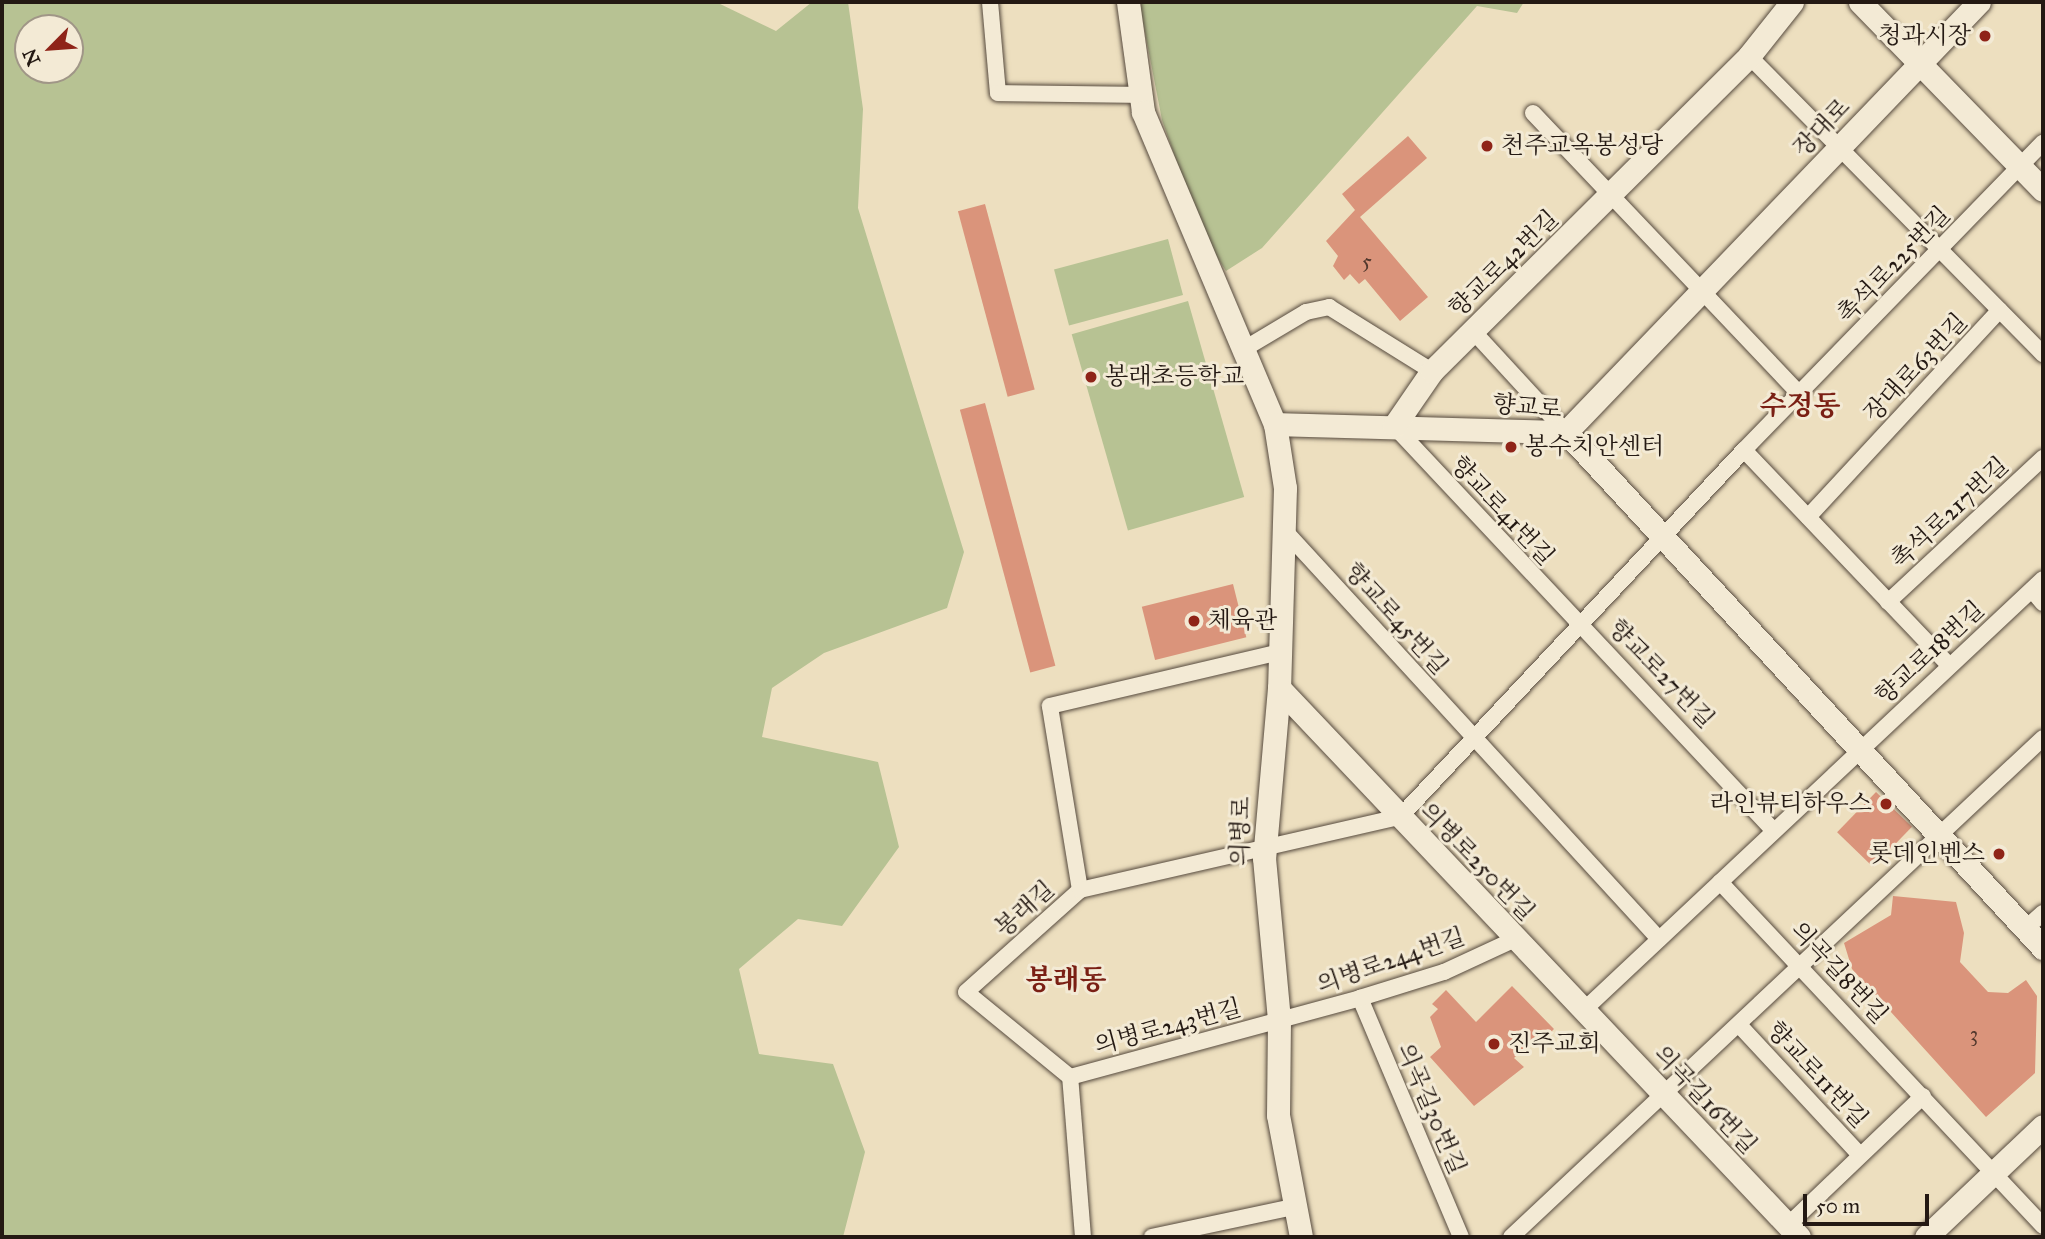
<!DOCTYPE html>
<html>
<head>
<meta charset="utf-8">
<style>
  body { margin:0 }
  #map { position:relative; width:2045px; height:1239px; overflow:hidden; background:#eddfbf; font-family:"IM FELL Great Primer","Noto Serif KR",serif }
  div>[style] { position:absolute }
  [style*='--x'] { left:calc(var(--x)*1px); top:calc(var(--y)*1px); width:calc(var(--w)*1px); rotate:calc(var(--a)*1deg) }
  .green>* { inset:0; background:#b7c293; transform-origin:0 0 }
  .building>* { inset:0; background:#da947b; transform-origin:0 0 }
  .roads { filter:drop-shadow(0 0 2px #564a3e) drop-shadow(0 0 2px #564a3e) }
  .street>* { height:16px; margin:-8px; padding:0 8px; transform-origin:8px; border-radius:8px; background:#f3ead5 }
  .secondary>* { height:23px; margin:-11.5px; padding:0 11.5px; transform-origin:11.5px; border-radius:11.5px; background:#f3ead5 }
  .dots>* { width:19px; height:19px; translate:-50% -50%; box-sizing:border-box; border:4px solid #f3ead5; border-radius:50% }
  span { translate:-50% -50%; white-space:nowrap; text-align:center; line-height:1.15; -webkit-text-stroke:6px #f3ead5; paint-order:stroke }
  .number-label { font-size:21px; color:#52382d }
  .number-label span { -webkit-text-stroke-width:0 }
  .poi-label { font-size:24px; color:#241913 }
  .right { translate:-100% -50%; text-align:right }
  .left { translate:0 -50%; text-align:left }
  .street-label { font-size:24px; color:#241913 }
  .quarter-label { font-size:28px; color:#7a1f14; font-weight:700 }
  .frame { position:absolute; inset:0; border:4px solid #241913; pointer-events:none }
  .north { position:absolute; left:14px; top:14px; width:70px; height:70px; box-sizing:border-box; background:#f3ead5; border:2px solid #a09687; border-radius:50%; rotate:245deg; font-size:19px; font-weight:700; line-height:28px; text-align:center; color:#241913 }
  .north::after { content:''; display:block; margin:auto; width:24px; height:32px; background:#8f2418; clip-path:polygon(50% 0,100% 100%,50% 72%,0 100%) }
  .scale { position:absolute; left:1803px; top:1194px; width:126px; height:32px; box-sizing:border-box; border:4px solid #241913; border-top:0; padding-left:9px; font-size:21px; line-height:24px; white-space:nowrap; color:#241913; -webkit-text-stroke:5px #f3ead5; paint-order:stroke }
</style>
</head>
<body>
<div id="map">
  <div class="green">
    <div style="clip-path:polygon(evenodd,2px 2px,716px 2px,776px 31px,812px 2px,848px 2px,863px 109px,858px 208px,964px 552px,947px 608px,824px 653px,772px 688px,762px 737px,878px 762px,899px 847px,842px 926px,798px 919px,739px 969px,759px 1054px,833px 1064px,865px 1152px,843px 1237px,2px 1237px,2px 2px,28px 28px,70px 28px,70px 70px,28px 70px,28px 28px)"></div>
    <div style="clip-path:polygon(1139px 2px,1524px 2px,1517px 13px,1477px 6px,1262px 248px,1226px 271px,1202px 234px,1162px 120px)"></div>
    <div style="left:1168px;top:239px;width:58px;height:118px;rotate:75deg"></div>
    <div style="left:1188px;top:301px;width:204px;height:121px;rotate:74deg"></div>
  </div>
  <div class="building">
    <div style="clip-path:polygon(1408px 136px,1427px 158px,1360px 217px,1428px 297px,1400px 321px,1365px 279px,1359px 284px,1350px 274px,1344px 280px,1333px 266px,1338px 256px,1326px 241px,1355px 210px,1342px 194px)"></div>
    <div style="left:985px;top:204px;width:192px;height:28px;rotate:75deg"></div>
    <div style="left:985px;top:403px;width:272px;height:26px;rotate:75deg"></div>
    <div style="left:1233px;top:584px;width:55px;height:94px;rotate:76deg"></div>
    <div style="left:1876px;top:792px;width:50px;height:56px;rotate:44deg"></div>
    <div style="clip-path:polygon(1893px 896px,1956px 902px,1964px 933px,1960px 962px,1988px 992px,2008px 993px,2026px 980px,2037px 996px,2035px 1073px,1986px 1117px,1852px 969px,1844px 943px,1891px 915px)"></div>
    <div style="clip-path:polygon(1512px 986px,1554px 1029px,1544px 1039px,1539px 1033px,1514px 1058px,1524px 1067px,1474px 1106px,1430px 1057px,1441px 1047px,1430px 1017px,1438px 1009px,1432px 1004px,1446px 990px,1476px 1022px)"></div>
  </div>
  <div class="roads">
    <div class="street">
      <div style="--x:990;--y:2;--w:91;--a:85"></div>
      <div style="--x:998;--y:93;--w:141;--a:0.8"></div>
      <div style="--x:1749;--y:56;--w:419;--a:45.4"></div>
      <div style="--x:1533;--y:113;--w:389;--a:46.5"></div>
      <div style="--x:1473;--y:331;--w:137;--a:47.4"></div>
      <div style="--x:1244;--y:349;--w:72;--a:-30.8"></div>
      <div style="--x:1306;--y:312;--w:24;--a:-12"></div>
      <div style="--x:1329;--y:307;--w:121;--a:31.9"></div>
      <div style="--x:1394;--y:426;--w:555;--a:46.82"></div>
      <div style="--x:1744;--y:450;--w:298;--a:46.4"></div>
      <div style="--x:1808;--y:517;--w:282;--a:-47.2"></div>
      <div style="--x:1284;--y:530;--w:555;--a:47.48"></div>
      <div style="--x:2032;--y:590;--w:17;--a:50"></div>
      <div style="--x:1888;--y:602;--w:212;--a:-42.9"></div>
      <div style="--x:1720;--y:882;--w:472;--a:46.8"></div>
      <div style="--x:1080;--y:890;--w:186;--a:-99.3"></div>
      <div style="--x:1050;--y:706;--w:236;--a:-13.2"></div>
      <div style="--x:2025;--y:929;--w:24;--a:-42"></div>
      <div style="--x:1360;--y:998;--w:259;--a:67.1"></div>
      <div style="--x:1585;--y:1009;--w:628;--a:-43.19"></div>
      <div style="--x:1741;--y:1027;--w:172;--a:47.1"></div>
      <div style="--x:1070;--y:1077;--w:301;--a:-15.2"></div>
      <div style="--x:1360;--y:998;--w:88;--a:-17.2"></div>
      <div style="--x:1444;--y:972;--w:78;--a:-24.9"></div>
      <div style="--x:1787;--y:1226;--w:188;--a:-43.7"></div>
      <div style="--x:1083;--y:1237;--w:161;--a:-94.6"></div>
      <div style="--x:1070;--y:1077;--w:134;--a:-140.7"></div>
      <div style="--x:966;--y:992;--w:153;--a:-41.8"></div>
      <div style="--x:1080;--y:890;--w:328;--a:-12.9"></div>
      <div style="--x:1400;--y:817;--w:503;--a:-46.85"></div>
      <div style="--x:1744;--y:450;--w:429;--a:-45.8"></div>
      <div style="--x:1152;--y:1237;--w:144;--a:-12"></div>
      <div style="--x:1511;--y:1237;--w:729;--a:-43.17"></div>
    </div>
    <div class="secondary">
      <div style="--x:1128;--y:2;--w:111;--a:82.2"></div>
      <div style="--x:1143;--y:112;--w:339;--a:67.1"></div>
      <div style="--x:1275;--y:424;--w:291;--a:1.6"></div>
      <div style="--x:1566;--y:432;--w:703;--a:47.25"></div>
      <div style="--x:1860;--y:2;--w:262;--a:45.8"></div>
      <div style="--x:1275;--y:424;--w:65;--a:81.1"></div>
      <div style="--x:1285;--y:488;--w:200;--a:91.7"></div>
      <div style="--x:1279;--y:688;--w:171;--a:95"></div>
      <div style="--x:1264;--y:858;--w:163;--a:84.7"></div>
      <div style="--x:1279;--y:1020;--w:95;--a:90.6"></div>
      <div style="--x:1278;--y:1115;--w:124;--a:79.3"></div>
      <div style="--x:1394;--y:426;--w:67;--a:-55.4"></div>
      <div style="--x:1432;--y:371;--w:447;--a:-44.8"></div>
      <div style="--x:1749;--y:56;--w:69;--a:-51.5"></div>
      <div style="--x:1566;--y:432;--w:596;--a:-46.16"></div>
      <div style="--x:1279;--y:688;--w:756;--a:46.55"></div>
      <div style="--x:1926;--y:1237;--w:161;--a:-43.5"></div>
    </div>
  </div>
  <div class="dots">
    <div style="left:1985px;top:36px;background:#8f2418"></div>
    <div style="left:1487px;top:146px;background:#8f2418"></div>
    <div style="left:1091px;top:377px;background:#8f2418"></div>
    <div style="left:1511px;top:447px;background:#8f2418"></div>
    <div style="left:1194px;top:621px;background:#8f2418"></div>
    <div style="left:1886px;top:804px;background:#8f2418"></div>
    <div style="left:1999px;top:854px;background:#8f2418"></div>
    <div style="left:1494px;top:1044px;background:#8f2418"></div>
  </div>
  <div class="number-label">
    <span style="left:1367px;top:261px">5</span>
    <span style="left:1974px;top:1034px">3</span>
  </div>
  <div class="poi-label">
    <span class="right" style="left:1971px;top:36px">청과시장</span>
    <span class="left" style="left:1501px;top:146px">천주교옥봉성당</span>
    <span class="left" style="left:1105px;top:377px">봉래초등학교</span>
    <span class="left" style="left:1525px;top:447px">봉수치안센터</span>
    <span class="left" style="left:1208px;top:621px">체육관</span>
    <span class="right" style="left:1872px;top:804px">라인뷰티하우스</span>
    <span class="right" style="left:1985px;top:854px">롯데인벤스</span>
    <span class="left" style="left:1508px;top:1044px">진주교회</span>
  </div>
  <div class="street-label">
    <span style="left:1822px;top:128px;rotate:-46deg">장대로</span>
    <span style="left:1504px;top:264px;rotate:-44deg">향교로42번길</span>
    <span style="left:1894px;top:265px;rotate:-46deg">촉석로225번길</span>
    <span style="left:1916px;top:368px;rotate:-47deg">장대로63번길</span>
    <span style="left:1527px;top:407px;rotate:5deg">향교로</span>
    <span style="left:1502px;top:511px;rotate:47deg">향교로41번길</span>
    <span style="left:1950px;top:513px;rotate:-43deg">촉석로217번길</span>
    <span style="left:1396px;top:619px;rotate:48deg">향교로45번길</span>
    <span style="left:1930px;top:653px;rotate:-43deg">향교로18번길</span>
    <span style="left:1661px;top:674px;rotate:46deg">향교로27번길</span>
    <span style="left:1241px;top:831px;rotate:-88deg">의병로</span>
    <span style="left:1477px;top:862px;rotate:46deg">의병로250번길</span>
    <span style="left:1025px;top:909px;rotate:-42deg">봉래길</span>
    <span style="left:1391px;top:961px;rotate:-19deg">의병로244번길</span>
    <span style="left:1839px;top:973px;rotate:47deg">의곡길8번길</span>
    <span style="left:1168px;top:1027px;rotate:-15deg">의병로243번길</span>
    <span style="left:1817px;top:1075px;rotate:47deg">향교로11번길</span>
    <span style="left:1705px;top:1100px;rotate:47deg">의곡길16번길</span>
    <span style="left:1431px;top:1109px;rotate:67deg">의곡길30번길</span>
  </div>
  <div class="quarter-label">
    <span style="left:1800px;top:406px">수정동</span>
    <span style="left:1066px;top:980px">봉래동</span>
  </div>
  <div class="frame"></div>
  <div class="north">N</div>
  <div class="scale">50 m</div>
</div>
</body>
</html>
